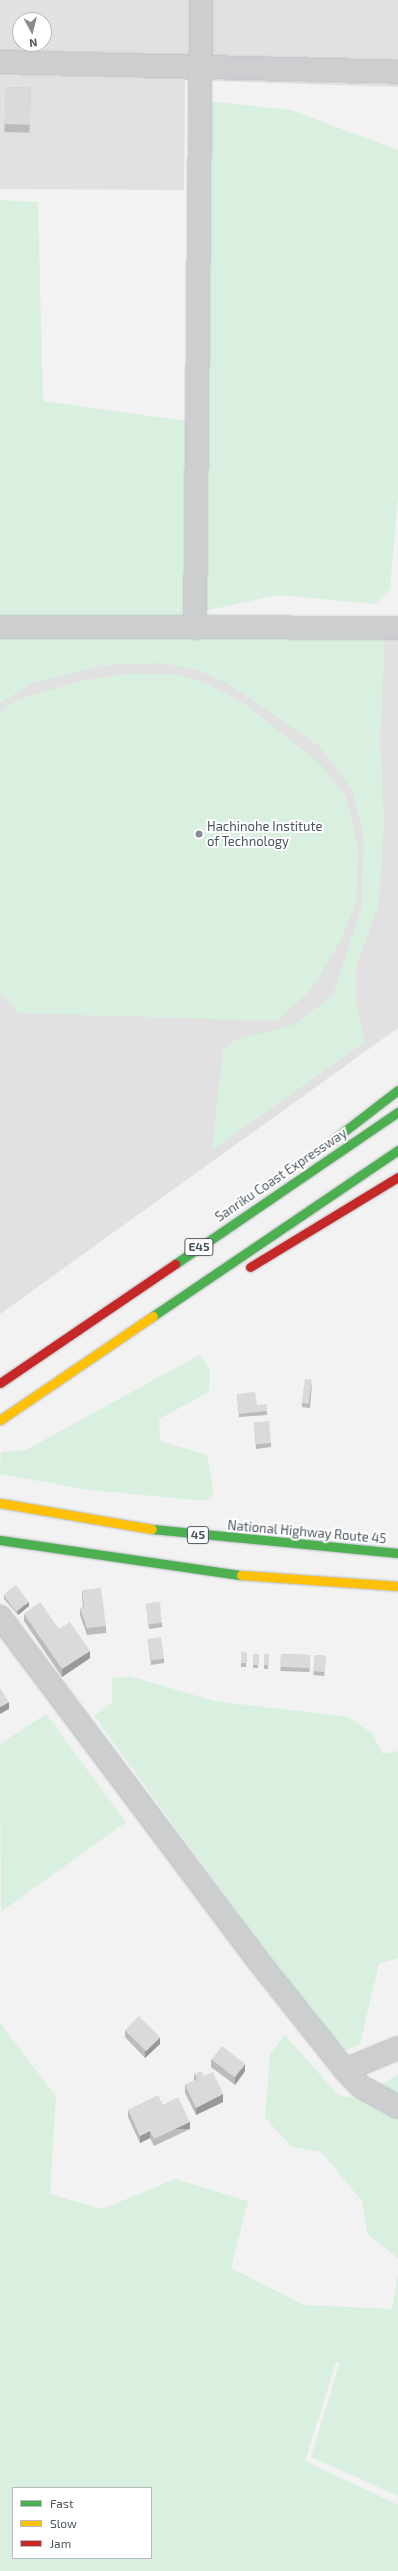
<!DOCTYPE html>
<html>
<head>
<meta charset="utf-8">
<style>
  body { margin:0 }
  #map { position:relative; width:398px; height:2571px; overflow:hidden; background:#f3f2f2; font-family:"Exo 2",sans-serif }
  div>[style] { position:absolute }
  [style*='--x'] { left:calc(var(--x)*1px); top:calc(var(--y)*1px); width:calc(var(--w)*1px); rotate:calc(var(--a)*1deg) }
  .education>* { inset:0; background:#e1e1e2 }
  .green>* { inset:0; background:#d9f0e0 }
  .roads { filter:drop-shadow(0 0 1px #b8bdc1) drop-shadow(0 0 1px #b8bdc1) }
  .street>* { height:22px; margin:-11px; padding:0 11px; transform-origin:11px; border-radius:11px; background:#ccced0 }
  .fast>* { height:9px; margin:-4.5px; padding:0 4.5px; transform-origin:4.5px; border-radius:4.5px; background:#4caf50 }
  .slow>* { height:9px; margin:-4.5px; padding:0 4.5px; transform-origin:4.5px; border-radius:4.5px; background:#ffc107 }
  .jam>* { height:9px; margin:-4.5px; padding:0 4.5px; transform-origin:4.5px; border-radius:4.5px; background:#c62828 }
  .wall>* { inset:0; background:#bbbbbc; transform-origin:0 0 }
  .shaded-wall>* { inset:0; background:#989999; transform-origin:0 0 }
  .building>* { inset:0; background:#d9dadb; transform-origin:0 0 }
  .dots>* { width:11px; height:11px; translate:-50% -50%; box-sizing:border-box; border:2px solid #fff; border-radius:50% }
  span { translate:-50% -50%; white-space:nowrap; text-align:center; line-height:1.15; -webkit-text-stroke:4px #fff; paint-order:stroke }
  .shield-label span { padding:1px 3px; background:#fff; border:1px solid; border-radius:3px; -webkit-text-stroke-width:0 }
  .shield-label { font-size:12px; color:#4a565e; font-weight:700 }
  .poi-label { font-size:13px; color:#4a565e }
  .left { translate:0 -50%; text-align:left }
  .street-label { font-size:13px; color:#4a565e }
  .legend { position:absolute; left:12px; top:2487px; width:140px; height:72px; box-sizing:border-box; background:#fff; border:1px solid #b7bbbf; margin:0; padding:5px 7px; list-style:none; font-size:12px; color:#4a565e }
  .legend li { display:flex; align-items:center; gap:8px; height:20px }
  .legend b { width:20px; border:1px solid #b7bbbf }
  .north { position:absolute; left:12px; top:12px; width:40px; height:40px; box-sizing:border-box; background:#fff; border:1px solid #b7bbbf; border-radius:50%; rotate:173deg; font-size:11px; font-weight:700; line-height:16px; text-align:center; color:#4a565e }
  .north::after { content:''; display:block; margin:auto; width:14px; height:18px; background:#858d92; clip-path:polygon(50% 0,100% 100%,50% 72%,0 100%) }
</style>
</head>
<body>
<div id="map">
  <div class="education">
    <div style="clip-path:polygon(evenodd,0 0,398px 0,398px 87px,185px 80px,184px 190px,0 189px,0 0,20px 20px,44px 20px,44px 44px,20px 44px,20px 20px)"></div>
    <div style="clip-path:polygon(398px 639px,398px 1028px,0 1314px,0 640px)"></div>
  </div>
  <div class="green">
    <div style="clip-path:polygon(208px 101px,291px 110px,398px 150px,398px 496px,390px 589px,375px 604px,278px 595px,182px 616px,0 617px,0 200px,38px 202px,43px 401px,208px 424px)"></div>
    <div style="clip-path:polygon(385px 634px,380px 740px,384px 819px,379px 905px,356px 966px,356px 1002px,365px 1042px,212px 1150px,223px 1050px,237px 1039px,294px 1025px,333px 995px,361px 910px,364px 840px,352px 789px,319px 746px,229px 684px,198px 670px,162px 663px,108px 665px,34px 682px,0 703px,0 636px)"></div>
    <div style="clip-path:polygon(133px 673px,174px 674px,204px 682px,245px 704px,320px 764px,346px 797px,358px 848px,356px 903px,341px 940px,312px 988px,278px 1021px,19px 1013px,0 992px,0 716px,6px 706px,27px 697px,80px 681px)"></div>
    <div style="clip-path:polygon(199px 1355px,210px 1368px,209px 1392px,159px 1419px,160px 1441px,207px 1455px,214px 1493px,206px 1501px,89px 1490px,0 1474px,1px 1452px,26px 1450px)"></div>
    <div style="clip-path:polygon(130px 1676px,214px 1701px,348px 1717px,372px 1733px,383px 1754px,398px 1751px,398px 1958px,379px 1964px,360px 2044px,340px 2053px,94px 1716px,112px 1702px,112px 1678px)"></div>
    <div style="clip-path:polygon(46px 1714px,126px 1822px,1px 1912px,0 1744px)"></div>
    <div style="clip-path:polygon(evenodd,0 2023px,56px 2096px,50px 2194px,102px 2209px,175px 2179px,248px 2201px,231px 2268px,304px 2305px,392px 2309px,398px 2274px,398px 2496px,311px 2457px,340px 2362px,336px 2362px,305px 2461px,398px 2505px,398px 2571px,0 2571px,0 2023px,13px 2488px,151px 2488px,151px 2558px,13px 2558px,13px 2488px)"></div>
    <div style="clip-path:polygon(285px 2035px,338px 2095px,360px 2099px,398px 2074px,398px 2258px,367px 2234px,362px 2201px,321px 2152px,292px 2147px,265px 2118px,270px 2054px)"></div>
  </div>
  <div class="roads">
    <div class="street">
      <div style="--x:0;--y:62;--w:398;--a:1.4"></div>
      <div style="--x:0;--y:627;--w:398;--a:0.1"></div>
      <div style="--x:195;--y:628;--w:628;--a:-89.45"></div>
      <div style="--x:0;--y:1617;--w:425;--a:53.1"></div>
      <div style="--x:255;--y:1957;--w:144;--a:51.5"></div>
      <div style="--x:345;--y:2070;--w:22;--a:47"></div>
      <div style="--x:360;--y:2086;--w:43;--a:28.9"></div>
      <div style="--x:345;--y:2070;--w:57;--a:-22.5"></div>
    </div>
    <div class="fast">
      <div style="--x:333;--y:1140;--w:82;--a:-37.6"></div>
      <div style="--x:175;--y:1264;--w:270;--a:-34.3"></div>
      <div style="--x:153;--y:1316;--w:296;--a:-34.1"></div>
      <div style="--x:152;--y:1529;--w:247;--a:5.6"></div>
      <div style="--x:0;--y:1540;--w:244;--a:8.3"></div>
    </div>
    <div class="slow">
      <div style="--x:0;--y:1420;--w:185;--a:-34.2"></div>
      <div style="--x:0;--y:1503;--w:154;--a:9.7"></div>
      <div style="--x:241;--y:1575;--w:157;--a:4"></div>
    </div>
    <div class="jam">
      <div style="--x:250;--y:1267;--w:173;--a:-31.3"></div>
      <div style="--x:0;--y:1383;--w:212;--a:-34.2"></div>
    </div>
  </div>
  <div class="wall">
    <div style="left:6px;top:87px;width:25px;height:45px;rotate:2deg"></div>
    <div style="clip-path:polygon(312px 1384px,310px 1408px,302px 1407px,302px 1403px)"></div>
    <div style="clip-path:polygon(237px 1394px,267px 1411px,267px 1415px,239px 1417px)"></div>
    <div style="clip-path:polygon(254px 1422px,271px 1443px,271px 1447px,256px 1449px)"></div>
    <div style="clip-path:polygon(82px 1590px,106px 1626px,106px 1633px,87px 1635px,80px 1615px,80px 1608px,83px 1607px,82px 1598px)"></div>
    <div style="clip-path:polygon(4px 1595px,29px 1606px,18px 1615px,4px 1599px)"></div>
    <div style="clip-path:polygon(146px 1604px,162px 1623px,162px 1627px,149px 1629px)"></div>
    <div style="clip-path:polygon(24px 1614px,59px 1629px,90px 1658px,62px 1677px,24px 1621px)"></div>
    <div style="clip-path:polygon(148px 1639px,164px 1659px,164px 1663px,151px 1665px)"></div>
    <div style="clip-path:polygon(241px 1652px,247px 1653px,246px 1667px,241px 1667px)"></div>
    <div style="clip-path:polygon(253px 1654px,259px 1654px,258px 1668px,253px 1668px)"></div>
    <div style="clip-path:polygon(264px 1654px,269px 1654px,268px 1669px,264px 1669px)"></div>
    <div style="left:281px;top:1654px;width:29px;height:17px;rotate:2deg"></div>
    <div style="left:315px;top:1655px;width:11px;height:20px;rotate:5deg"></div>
    <div style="clip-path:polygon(125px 2030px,160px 2044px,145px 2058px,125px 2037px)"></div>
    <div style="clip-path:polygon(211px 2059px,245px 2071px,235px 2085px,211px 2067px)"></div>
    <div style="clip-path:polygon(194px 2074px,204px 2076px,223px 2102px,196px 2115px,185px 2093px,185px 2085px,194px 2081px)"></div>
    <div style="clip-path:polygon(163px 2105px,190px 2129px,154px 2146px,150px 2138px,140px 2143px,128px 2117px,128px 2110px)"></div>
  </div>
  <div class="shaded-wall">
    <div style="clip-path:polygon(29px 1602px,29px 1606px,18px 1615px,18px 1611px)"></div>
    <div style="clip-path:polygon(90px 1651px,90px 1658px,62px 1677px,62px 1669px)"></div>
    <div style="clip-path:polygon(9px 1702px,9px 1709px,0 1714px,0 1707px)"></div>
    <div style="clip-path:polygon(160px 2037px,160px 2044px,145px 2058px,145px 2051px)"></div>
    <div style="clip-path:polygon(245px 2064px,245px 2071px,235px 2085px,235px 2078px)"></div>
    <div style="clip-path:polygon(223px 2094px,223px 2102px,196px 2115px,196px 2108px)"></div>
    <div style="left:190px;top:2122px;width:7px;height:40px;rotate:90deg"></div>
    <div style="clip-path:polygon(150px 2131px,150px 2138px,140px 2143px,140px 2136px)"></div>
  </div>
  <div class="building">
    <div style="left:6px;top:87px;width:25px;height:37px;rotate:2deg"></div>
    <div style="left:305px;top:1379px;width:7px;height:24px;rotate:8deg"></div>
    <div style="clip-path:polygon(255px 1392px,257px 1405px,267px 1404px,267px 1411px,239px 1414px,237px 1394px)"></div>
    <div style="left:269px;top:1421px;width:22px;height:15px;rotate:85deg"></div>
    <div style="left:16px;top:1585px;width:21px;height:16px;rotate:53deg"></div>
    <div style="clip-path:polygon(101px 1588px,106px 1626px,87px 1628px,80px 1608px,84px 1607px,82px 1590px)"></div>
    <div style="clip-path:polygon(40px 1602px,59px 1629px,70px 1622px,90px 1651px,62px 1669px,24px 1614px)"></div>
    <div style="left:160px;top:1602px;width:21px;height:14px;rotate:85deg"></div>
    <div style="left:161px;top:1637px;width:22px;height:13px;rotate:82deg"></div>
    <div style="clip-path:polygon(241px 1652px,247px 1653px,246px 1663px,241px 1663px)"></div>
    <div style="clip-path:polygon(253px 1654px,259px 1654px,258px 1665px,253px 1665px)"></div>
    <div style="clip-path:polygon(264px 1654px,269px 1654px,268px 1665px,264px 1665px)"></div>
    <div style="left:281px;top:1654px;width:29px;height:13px;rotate:2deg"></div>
    <div style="left:315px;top:1655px;width:11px;height:16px;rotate:5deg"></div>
    <div style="clip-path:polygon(0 1688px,9px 1702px,0 1707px)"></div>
    <div style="left:139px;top:2016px;width:30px;height:20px;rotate:45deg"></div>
    <div style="left:222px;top:2046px;width:29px;height:17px;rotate:38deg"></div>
    <div style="clip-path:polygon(201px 2071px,204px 2076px,213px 2072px,223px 2094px,196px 2108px,185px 2085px,197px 2079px,194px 2074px)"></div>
    <div style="clip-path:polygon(158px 2095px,163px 2105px,178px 2097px,190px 2122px,154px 2139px,150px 2131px,140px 2136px,128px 2110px)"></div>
  </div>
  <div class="dots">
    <div style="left:199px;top:834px;background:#858d92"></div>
  </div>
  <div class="shield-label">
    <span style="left:199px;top:1247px">E45</span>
    <span style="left:198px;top:1535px">45</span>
  </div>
  <div class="poi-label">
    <span class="left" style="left:207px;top:834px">Hachinohe Institute<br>of Technology</span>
  </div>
  <div class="street-label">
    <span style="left:281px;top:1175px;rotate:-34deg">Sanriku Coast Expressway</span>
    <span style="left:307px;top:1532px;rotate:5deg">National Highway Route 45</span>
  </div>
  <ul class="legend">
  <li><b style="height:5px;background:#4caf50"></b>Fast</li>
  <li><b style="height:5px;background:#ffc107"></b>Slow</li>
  <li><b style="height:5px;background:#c62828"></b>Jam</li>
  </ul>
  <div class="north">N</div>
</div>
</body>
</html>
